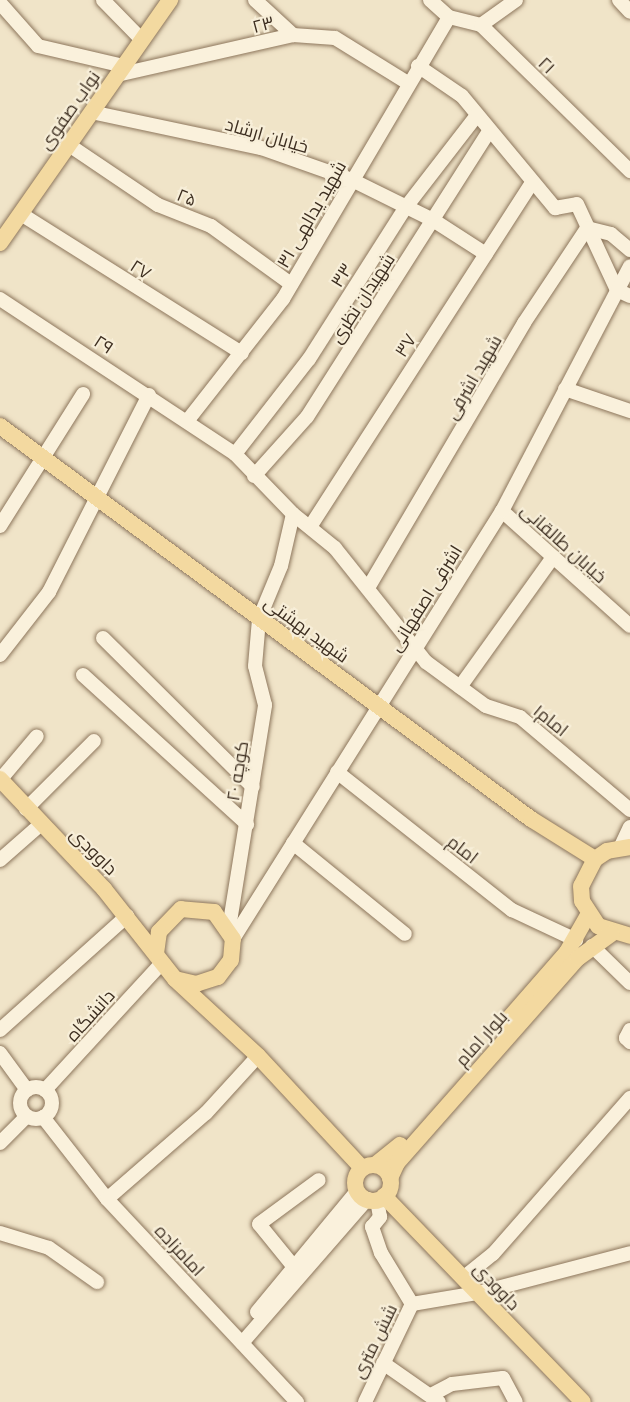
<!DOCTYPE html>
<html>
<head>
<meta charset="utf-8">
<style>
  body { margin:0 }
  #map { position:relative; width:630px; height:1402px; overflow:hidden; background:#f0e4c8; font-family:"PT Serif",Cairo,serif }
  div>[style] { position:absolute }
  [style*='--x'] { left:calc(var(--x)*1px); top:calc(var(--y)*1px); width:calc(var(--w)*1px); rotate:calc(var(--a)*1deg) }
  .roads { filter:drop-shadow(0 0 2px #8d765c) drop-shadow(0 0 2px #8d765c) }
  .minor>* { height:14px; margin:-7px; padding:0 7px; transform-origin:7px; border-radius:7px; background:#faf1dc }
  .minor>.ring { margin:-7px; padding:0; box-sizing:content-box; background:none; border:14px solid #faf1dc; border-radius:50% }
  .major>* { height:16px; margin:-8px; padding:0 8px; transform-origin:8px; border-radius:8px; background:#f3d9a0 }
  .major>.ring { margin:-8px; padding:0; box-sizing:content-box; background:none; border:16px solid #f3d9a0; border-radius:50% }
  span { translate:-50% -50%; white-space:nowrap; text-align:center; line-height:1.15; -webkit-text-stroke:4.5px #f7eed8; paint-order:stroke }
  .street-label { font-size:18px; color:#3d2e20 }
</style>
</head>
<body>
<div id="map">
  <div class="roads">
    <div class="minor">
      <div style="--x:103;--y:0;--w:56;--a:45.7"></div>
      <div style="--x:255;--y:0;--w:52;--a:42.6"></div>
      <div style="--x:430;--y:0;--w:25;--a:42"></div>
      <div style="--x:449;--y:17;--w:33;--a:14"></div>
      <div style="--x:481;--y:25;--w:209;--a:44.4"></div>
      <div style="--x:619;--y:0;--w:16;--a:47"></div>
      <div style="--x:0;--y:3;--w:57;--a:48.5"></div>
      <div style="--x:38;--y:46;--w:88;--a:13.1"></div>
      <div style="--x:481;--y:25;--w:43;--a:-35.5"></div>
      <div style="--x:418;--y:66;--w:53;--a:34.3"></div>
      <div style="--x:462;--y:96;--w:146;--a:50.3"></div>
      <div style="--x:555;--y:208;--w:22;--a:-10"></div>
      <div style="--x:577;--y:204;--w:95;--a:65.1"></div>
      <div style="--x:617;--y:290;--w:14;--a:25"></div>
      <div style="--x:117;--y:75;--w:180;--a:-12.8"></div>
      <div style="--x:293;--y:35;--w:42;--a:4.1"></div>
      <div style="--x:335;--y:38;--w:86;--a:31.7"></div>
      <div style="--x:91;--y:112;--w:174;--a:12"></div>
      <div style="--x:261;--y:148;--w:96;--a:19.4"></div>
      <div style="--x:352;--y:180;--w:90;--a:26.3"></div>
      <div style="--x:433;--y:220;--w:63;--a:32.7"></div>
      <div style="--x:69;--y:145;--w:107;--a:34"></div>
      <div style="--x:158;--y:205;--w:57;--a:21.6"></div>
      <div style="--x:211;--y:226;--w:99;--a:35.9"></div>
      <div style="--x:21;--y:214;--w:261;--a:32.2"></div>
      <div style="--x:0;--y:299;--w:282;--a:33.4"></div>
      <div style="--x:235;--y:454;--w:83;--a:46"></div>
      <div style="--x:293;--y:514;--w:54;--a:39"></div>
      <div style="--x:335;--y:548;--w:146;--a:51.4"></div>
      <div style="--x:426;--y:662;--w:74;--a:36.3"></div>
      <div style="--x:486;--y:706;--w:36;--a:18"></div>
      <div style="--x:520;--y:717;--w:144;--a:40.2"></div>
      <div style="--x:565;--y:389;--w:69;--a:18.7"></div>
      <div style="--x:188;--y:420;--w:154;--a:-51.9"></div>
      <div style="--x:283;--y:299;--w:327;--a:-59.5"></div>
      <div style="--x:235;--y:454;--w:120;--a:-52.1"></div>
      <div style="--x:309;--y:359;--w:180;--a:-57.5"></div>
      <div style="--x:406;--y:207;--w:116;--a:-52.3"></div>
      <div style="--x:254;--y:476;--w:79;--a:-48.1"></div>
      <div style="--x:307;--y:417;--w:340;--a:-57.5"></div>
      <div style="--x:502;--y:511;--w:172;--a:41.9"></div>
      <div style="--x:0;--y:526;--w:156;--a:-57.8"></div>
      <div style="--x:310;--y:527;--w:409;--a:-57.2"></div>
      <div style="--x:368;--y:588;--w:308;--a:-59.5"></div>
      <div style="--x:524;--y:323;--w:114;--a:-56.4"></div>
      <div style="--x:587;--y:228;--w:25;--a:14"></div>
      <div style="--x:611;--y:234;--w:25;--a:40"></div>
      <div style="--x:103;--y:638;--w:211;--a:44.8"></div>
      <div style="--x:0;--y:655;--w:80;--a:-52.1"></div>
      <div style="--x:49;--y:592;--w:221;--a:-63.1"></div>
      <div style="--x:83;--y:675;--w:222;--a:42.3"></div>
      <div style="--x:460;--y:687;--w:160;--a:-54.4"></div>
      <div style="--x:337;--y:772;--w:223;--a:38.3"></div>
      <div style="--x:512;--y:910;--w:71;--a:25.1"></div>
      <div style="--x:0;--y:780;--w:57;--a:-49.9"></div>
      <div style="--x:26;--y:809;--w:96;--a:-45"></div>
      <div style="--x:293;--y:843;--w:144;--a:39.1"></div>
      <div style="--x:621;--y:846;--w:21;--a:-65"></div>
      <div style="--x:0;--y:860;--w:53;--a:-41.2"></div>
      <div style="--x:229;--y:928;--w:226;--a:-80.8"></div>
      <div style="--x:265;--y:705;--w:40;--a:-104.4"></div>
      <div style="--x:255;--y:666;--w:47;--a:-85.1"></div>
      <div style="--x:259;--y:619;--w:57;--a:-67.5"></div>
      <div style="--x:281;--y:566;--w:53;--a:-77"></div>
      <div style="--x:233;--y:939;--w:506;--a:-57.85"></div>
      <div style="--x:502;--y:511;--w:276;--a:-62.4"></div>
      <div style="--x:592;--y:946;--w:53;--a:44.2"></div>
      <div style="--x:0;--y:1030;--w:171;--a:-41.9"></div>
      <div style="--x:630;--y:1030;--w:9;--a:117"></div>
      <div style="--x:626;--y:1038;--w:6;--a:45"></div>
      <div style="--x:0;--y:1053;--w:46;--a:53.9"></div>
      <div class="ring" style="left:20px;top:1087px;width:18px;height:18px"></div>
      <div style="--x:45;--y:1090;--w:171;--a:-47.4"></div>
      <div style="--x:43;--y:1117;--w:104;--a:52"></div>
      <div style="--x:107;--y:1199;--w:278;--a:46.9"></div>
      <div style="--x:0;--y:1143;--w:38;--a:-45"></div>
      <div style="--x:107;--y:1199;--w:131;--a:-41"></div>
      <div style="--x:206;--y:1113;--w:77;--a:-47.6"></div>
      <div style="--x:0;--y:1233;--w:51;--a:17"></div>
      <div style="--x:49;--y:1248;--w:59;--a:35.3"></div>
      <div style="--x:294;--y:1267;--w:55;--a:-129.1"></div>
      <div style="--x:259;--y:1224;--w:74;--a:-36.3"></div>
      <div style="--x:463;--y:1278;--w:38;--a:-39"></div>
      <div style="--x:493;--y:1254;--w:208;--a:-48.7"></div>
      <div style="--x:412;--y:1304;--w:67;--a:-9.5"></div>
      <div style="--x:478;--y:1293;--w:157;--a:-14.7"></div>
      <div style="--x:257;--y:1312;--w:157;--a:-50.4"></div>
      <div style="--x:242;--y:1343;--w:191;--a:-49"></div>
      <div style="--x:383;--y:1363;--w:68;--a:34.9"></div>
      <div style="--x:433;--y:1394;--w:21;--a:-28"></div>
      <div style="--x:452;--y:1384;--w:51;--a:-6.7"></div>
      <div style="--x:503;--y:1378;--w:27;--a:62"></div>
      <div style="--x:365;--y:1402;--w:109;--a:-64.4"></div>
      <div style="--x:412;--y:1304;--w:60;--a:-121.3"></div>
      <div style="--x:381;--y:1253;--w:28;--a:-109"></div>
      <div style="--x:372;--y:1227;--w:13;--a:-51"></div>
      <div style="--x:380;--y:1217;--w:17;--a:-100"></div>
    </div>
    <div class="major">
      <div style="--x:0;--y:243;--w:297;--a:-55"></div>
      <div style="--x:0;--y:426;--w:661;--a:36.51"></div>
      <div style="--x:531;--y:819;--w:75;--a:32"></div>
      <div style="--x:0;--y:779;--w:151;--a:46.6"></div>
      <div style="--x:104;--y:889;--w:115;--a:51.7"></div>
      <div style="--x:175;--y:979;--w:22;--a:13"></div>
      <div style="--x:196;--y:984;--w:23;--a:-18"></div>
      <div style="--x:218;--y:977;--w:21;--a:-53"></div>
      <div style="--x:231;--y:960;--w:21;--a:-85"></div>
      <div style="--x:233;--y:939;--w:33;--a:-125"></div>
      <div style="--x:214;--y:912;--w:33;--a:-175"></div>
      <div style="--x:181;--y:909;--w:32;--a:134"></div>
      <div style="--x:159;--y:932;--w:21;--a:98"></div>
      <div style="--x:630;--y:847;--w:23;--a:170"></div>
      <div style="--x:607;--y:851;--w:14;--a:146"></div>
      <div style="--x:595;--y:859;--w:30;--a:117"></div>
      <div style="--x:581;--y:886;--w:15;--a:86"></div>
      <div style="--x:582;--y:901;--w:30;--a:57"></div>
      <div style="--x:598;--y:926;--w:34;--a:17"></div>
      <div style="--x:177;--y:981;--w:110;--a:42.8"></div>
      <div style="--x:258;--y:1056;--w:153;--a:47.1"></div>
      <div style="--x:505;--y:1023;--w:94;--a:-48.9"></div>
      <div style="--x:567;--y:952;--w:43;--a:-60.4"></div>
      <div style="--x:375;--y:1165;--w:32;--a:-39"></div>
      <div class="ring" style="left:355px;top:1165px;width:20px;height:20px"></div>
      <div style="--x:390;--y:1178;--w:17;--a:-65"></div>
      <div style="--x:397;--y:1163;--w:273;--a:-48.6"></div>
      <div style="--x:578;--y:958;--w:41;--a:-36"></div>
      <div style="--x:384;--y:1196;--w:286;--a:46"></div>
    </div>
  </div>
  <div class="street-label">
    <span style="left:263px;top:24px;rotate:-15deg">۲۳</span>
    <span style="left:547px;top:65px;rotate:44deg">۲۱</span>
    <span style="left:69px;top:110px;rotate:-55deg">نواب صفوی</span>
    <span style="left:267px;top:135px;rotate:16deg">خیابان ارشاد</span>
    <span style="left:187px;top:197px;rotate:22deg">۲۵</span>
    <span style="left:311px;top:214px;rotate:-60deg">۳۱ شهید یدالهی</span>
    <span style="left:141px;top:269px;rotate:33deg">۲۷</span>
    <span style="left:341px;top:275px;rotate:-58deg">۳۳</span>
    <span style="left:362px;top:298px;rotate:-57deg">شهیدان نظری</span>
    <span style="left:104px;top:344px;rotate:33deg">۲۹</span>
    <span style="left:405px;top:345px;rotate:-57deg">۳۷</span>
    <span style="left:473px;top:377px;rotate:-60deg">شهید اشرفی</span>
    <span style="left:564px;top:543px;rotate:42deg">خیابان طالقانی</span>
    <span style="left:425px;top:598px;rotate:-58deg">اشرفی اصفهانی</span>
    <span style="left:307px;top:629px;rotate:36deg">شهید بهشتی</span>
    <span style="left:551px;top:720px;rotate:39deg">امام۱</span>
    <span style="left:237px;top:771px;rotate:-81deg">کوچه ۲۰</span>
    <span style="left:463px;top:849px;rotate:38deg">امام</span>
    <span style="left:94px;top:851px;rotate:45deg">داوودی</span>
    <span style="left:90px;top:1015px;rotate:-48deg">دانشگاه</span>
    <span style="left:481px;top:1038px;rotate:-48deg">بلوار امام</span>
    <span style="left:180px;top:1250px;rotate:47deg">امامزاده</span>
    <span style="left:497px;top:1286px;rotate:46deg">داوودی</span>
    <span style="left:374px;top:1341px;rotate:-64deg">شش متری</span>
  </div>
</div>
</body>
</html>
